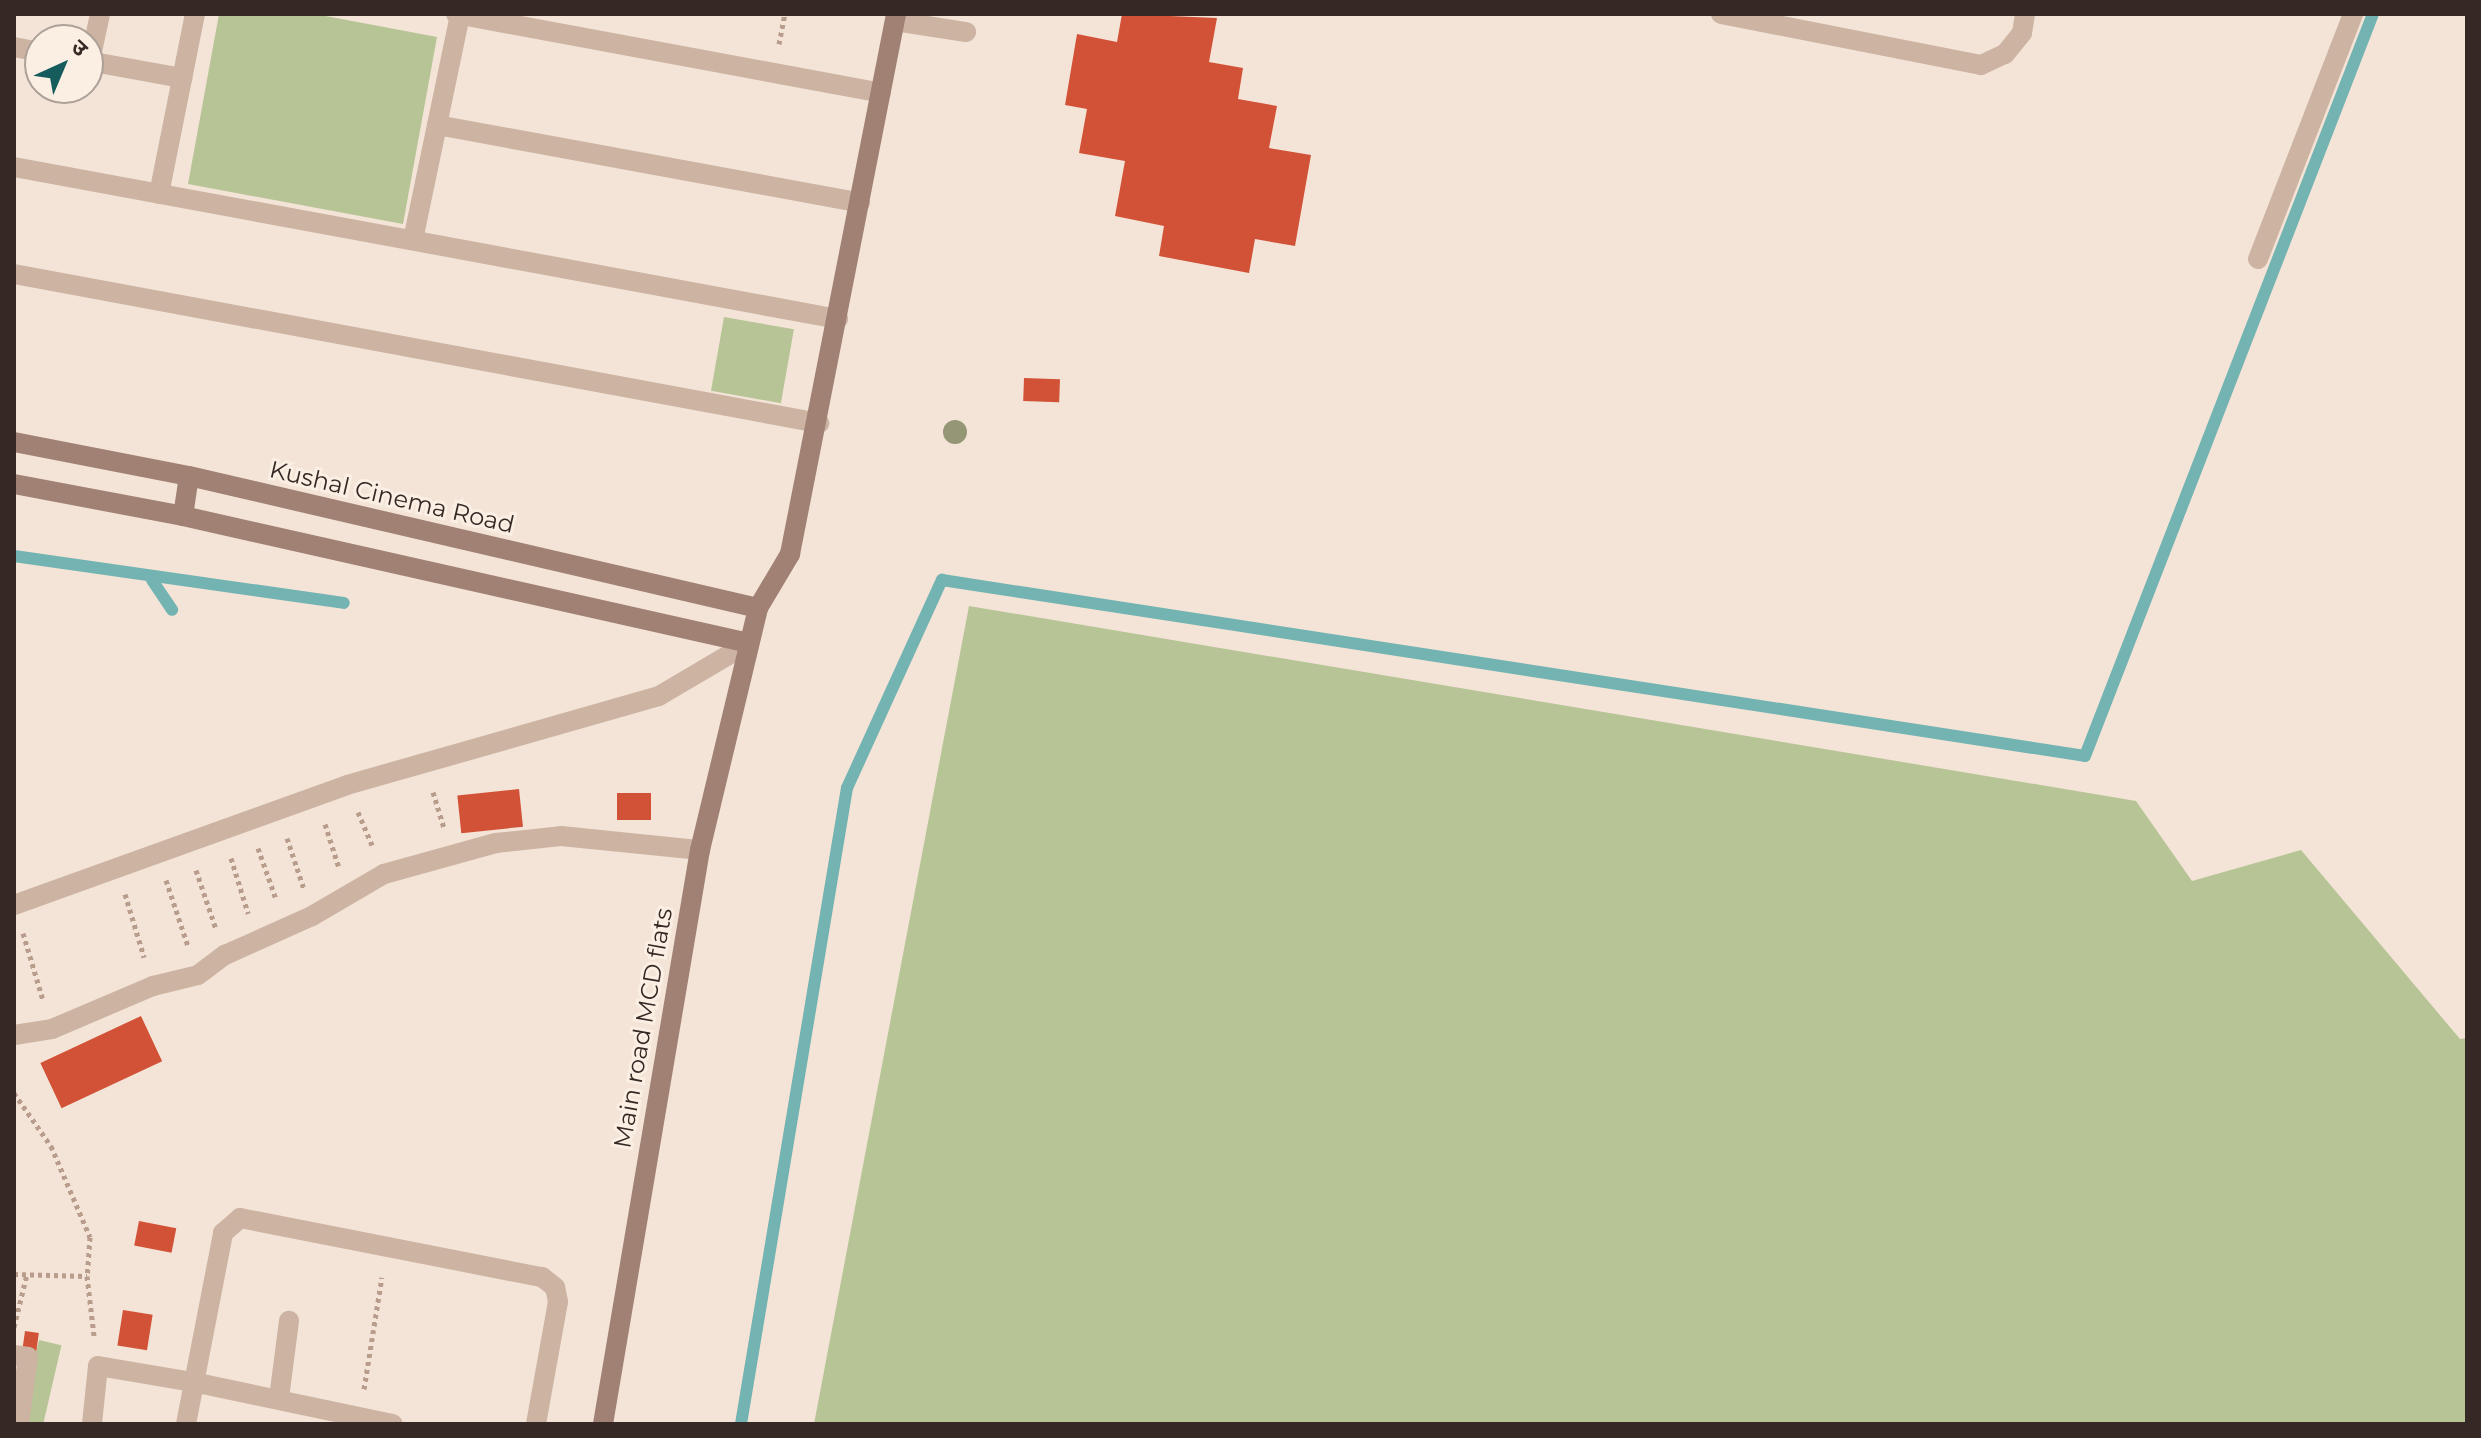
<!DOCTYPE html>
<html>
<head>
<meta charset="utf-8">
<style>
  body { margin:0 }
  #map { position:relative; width:2481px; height:1438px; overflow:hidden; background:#f3e4d7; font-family:Montserrat,"Noto Sans Devanagari",sans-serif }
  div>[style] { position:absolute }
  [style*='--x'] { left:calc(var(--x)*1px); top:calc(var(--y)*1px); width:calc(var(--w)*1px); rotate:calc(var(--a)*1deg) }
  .green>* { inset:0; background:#b7c496; transform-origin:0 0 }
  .stream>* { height:12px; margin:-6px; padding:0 6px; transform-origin:6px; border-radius:6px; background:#73b3b2 }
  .building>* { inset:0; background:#d25237; transform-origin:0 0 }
  .path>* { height:5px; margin-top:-2.5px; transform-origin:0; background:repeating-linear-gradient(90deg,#b89c8c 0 4px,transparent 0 8px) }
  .lane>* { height:20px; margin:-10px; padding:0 10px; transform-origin:10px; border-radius:10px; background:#ccb3a2 }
  .street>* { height:20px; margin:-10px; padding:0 10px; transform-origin:10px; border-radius:10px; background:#ccb3a2 }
  .secondary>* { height:20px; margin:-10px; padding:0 10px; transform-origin:10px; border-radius:10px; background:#a08173 }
  .trees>* { width:24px; height:24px; margin:-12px; border-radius:50%; background:#959676 }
  span { translate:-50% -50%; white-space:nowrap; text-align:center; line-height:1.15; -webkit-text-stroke:6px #fbefe4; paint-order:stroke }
  .street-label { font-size:24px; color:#362925 }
  .frame { position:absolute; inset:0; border:16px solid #362925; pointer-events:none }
  .north { position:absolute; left:24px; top:24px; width:80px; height:80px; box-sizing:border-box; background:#fbefe4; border:2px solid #aca098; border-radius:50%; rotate:44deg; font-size:22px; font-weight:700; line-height:32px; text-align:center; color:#362925 }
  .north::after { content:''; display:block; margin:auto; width:28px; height:36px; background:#175c5c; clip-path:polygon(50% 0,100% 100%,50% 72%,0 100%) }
</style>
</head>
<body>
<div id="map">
  <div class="green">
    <div style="clip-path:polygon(219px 14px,315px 14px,437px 37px,403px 224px,188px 184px)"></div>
    <div style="left:724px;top:317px;width:71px;height:75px;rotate:10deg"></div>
    <div style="clip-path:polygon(969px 606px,2136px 801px,2192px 881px,2301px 850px,2460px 1039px,2467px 1038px,2467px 1424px,814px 1424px)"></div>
    <div style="left:39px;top:1340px;width:23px;height:85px;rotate:13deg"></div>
  </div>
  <div class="stream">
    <div style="--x:14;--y:556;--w:333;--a:8.1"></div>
    <div style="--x:152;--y:580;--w:36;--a:56"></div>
    <div style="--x:741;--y:1424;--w:645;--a:-80.54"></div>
    <div style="--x:847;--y:788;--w:229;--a:-65.5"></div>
    <div style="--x:942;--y:580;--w:1156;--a:8.75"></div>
    <div style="--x:2085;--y:756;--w:796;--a:-68.79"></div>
  </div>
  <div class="building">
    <div style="clip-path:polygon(1122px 14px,1217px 18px,1209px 62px,1243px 68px,1238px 99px,1277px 106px,1269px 148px,1311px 155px,1295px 246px,1255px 239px,1249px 273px,1159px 256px,1164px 226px,1115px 216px,1125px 161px,1079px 153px,1087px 109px,1065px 105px,1077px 34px,1117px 42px)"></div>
    <div style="left:1024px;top:378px;width:36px;height:23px;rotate:2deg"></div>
    <div style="left:519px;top:789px;width:38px;height:62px;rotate:84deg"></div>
    <div style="left:617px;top:793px;width:34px;height:27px"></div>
    <div style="left:141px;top:1016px;width:50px;height:111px;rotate:65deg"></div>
    <div style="left:139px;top:1221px;width:38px;height:25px;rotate:11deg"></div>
    <div style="left:123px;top:1310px;width:30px;height:36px;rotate:9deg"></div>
    <div style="left:25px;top:1331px;width:14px;height:22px;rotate:8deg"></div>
  </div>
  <div class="path">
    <div style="--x:779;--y:44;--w:31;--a:-79"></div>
    <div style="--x:433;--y:792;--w:38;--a:73"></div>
    <div style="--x:358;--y:812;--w:38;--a:67"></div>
    <div style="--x:325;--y:824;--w:46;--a:72.3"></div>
    <div style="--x:287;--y:838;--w:54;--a:71.6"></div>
    <div style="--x:258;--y:848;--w:54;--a:70.6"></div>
    <div style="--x:231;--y:858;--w:58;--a:72.8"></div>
    <div style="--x:196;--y:870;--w:62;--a:71.3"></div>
    <div style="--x:166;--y:880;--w:70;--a:71.6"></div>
    <div style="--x:125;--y:894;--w:66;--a:73.2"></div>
    <div style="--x:23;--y:933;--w:70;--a:73.4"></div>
    <div style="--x:14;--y:1093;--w:65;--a:55.1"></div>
    <div style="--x:51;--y:1146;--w:99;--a:66.8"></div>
    <div style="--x:90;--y:1237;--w:39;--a:94"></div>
    <div style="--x:87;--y:1276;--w:60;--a:83.3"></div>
    <div style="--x:14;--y:1274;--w:73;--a:1.6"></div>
    <div style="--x:14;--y:1327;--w:55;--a:-76.2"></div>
    <div style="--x:364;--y:1389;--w:113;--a:-80.9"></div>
  </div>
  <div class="lane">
    <div style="--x:895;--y:21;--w:72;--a:8.8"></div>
    <div style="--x:279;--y:1398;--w:78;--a:-82.6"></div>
    <div style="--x:92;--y:1424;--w:58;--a:-84.1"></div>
    <div style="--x:98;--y:1366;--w:96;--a:9.6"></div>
    <div style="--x:536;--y:1424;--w:124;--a:-79.8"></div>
    <div style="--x:558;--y:1302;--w:15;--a:-101"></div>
  </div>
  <div class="street">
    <div style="--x:456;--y:14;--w:432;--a:10.5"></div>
    <div style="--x:1721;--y:14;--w:265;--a:11.1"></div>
    <div style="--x:1981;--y:65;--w:26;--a:-25"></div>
    <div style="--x:2005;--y:54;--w:27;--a:-51"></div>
    <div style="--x:2022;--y:33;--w:19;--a:-81"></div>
    <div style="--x:14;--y:47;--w:26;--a:11"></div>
    <div style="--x:88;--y:61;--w:96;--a:10.3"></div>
    <div style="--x:90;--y:61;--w:48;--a:-78"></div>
    <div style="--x:437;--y:125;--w:430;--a:10.4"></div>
    <div style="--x:14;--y:167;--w:838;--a:10.45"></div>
    <div style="--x:159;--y:194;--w:184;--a:-78.7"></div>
    <div style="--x:413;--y:240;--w:230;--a:-78.2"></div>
    <div style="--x:2258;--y:259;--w:263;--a:-68.8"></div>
    <div style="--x:14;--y:274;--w:819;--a:10.49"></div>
    <div style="--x:14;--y:905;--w:354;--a:-19.8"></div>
    <div style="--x:347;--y:785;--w:324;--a:-15.9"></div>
    <div style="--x:659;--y:696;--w:104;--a:-30.5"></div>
    <div style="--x:14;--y:1035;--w:38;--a:-9"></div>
    <div style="--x:52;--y:1029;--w:110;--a:-23.1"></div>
    <div style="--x:153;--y:986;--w:46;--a:-13.7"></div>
    <div style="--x:198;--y:975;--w:34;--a:-37"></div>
    <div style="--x:225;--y:955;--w:95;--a:-24.1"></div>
    <div style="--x:312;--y:916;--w:83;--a:-30.3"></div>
    <div style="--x:384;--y:874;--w:116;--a:-15.5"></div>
    <div style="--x:496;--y:843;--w:65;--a:-6.1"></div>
    <div style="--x:561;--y:836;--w:140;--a:5.8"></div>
    <div style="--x:14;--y:1355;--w:14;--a:8"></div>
    <div style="--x:28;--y:1357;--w:68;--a:97.7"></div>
    <div style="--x:193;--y:1382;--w:204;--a:11.9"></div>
    <div style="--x:186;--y:1424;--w:195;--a:-79"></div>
    <div style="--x:223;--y:1233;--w:23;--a:-41"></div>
    <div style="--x:240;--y:1218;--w:308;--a:11.1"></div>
    <div style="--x:542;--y:1277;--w:16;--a:38"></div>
  </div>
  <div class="secondary">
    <div style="--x:14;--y:442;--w:178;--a:11"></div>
    <div style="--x:189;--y:476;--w:584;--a:13.06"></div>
    <div style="--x:14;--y:484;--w:172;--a:10.7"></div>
    <div style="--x:183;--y:516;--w:580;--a:12.65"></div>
    <div style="--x:183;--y:516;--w:40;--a:-81.5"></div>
    <div style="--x:603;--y:1424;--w:582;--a:-80.41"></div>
    <div style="--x:700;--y:850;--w:249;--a:-76.5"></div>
    <div style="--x:758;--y:608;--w:63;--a:-59.3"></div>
    <div style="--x:790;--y:554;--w:550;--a:-78.89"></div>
  </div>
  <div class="trees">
    <div style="left:955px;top:432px"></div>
  </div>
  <div class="street-label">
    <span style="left:392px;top:497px;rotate:13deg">Kushal Cinema Road</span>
    <span style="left:643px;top:1028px;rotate:-80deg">Main road MCD flats</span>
  </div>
  <div class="frame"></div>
  <div class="north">उ</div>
</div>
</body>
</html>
